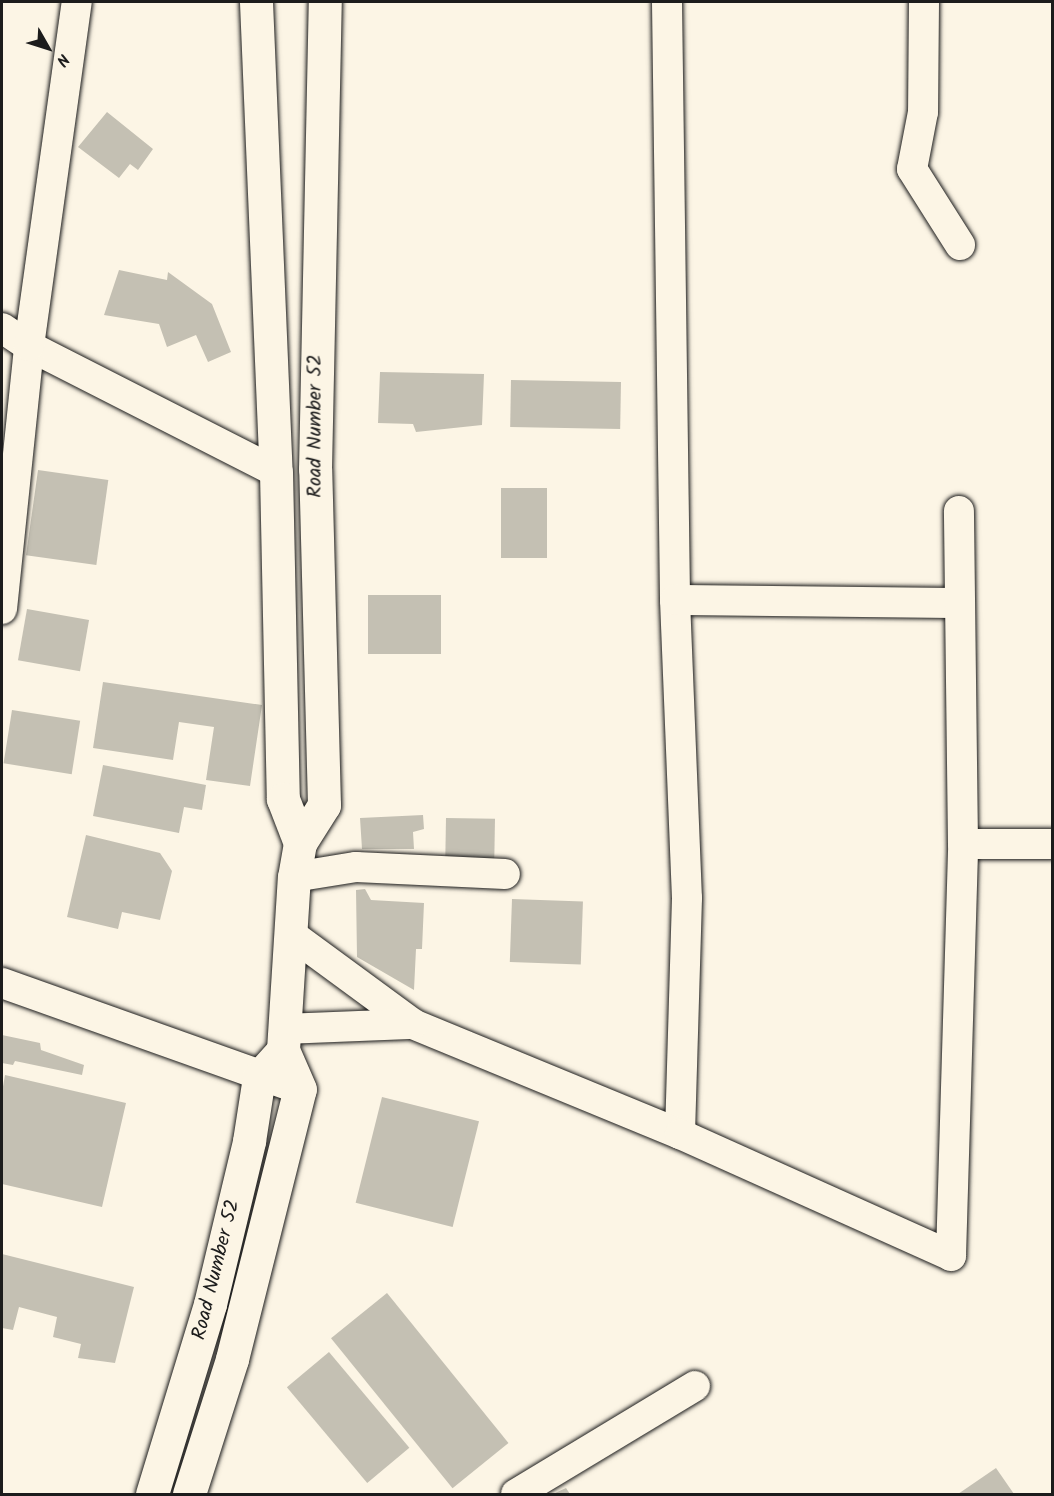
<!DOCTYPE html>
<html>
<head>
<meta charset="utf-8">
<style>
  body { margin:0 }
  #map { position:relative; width:1054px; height:1496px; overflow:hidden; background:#fcf5e5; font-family:Kalam,sans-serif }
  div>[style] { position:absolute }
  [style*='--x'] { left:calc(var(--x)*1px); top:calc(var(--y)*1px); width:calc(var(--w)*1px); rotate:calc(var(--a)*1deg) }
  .building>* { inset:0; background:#c4c0b3; transform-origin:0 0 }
  .roads { filter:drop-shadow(0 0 2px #1c1c1c) drop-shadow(0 0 2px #1c1c1c) }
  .street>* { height:30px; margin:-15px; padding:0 15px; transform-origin:15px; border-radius:15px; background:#fcf5e5 }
  .secondary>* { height:33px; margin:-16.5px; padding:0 16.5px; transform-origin:16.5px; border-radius:16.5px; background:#fcf5e5 }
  span { translate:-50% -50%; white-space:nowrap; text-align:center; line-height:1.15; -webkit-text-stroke:4.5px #fcf5e5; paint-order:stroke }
  .street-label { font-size:20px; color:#1c1c1c }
  .frame { position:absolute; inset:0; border:3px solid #1c1c1c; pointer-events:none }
  .north { position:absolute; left:18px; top:18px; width:60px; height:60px; -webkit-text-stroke:4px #fcf5e5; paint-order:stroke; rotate:129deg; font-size:16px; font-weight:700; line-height:24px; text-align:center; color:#1c1c1c }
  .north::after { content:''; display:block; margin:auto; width:21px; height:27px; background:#1c1c1c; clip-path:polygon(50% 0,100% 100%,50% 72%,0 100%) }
</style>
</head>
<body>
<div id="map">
  <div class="building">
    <div style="clip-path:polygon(107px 112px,153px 149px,138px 170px,130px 164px,119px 178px,78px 147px)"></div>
    <div style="clip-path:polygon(119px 270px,167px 280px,168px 272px,212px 304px,231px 352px,208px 362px,196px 335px,167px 347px,159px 324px,104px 315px)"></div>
    <div style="clip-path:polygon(380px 372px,484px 374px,482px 425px,416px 432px,413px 424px,378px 423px)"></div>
    <div style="left:511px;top:380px;width:110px;height:47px;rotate:1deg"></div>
    <div style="left:38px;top:470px;width:71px;height:86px;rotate:8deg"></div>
    <div style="left:501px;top:488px;width:46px;height:70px"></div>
    <div style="left:441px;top:595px;width:59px;height:73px;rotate:90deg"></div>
    <div style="left:27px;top:609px;width:63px;height:52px;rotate:10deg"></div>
    <div style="clip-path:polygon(103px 682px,262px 705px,250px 786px,206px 780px,214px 727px,179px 722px,173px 760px,93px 748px)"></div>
    <div style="left:12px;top:710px;width:69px;height:54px;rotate:9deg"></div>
    <div style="clip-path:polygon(103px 765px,206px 785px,202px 810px,184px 807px,179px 833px,93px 816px)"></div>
    <div style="clip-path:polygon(423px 815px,424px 829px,413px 832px,414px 849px,362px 849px,360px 818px)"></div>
    <div style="left:446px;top:818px;width:49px;height:50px;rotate:1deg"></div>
    <div style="clip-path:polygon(86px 835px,160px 853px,172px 871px,160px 920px,122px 912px,118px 929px,67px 917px)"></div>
    <div style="clip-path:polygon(365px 889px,371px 900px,424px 903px,422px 949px,416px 949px,414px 990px,357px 957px,356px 890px)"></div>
    <div style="left:512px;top:899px;width:71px;height:63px;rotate:2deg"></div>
    <div style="clip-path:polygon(2px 1035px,40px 1043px,41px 1050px,84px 1065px,82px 1075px,15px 1061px,13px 1065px,2px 1063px)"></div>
    <div style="clip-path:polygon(5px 1075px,126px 1103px,102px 1207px,2px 1184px,2px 1092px)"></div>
    <div style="left:382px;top:1097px;width:100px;height:109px;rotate:14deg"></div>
    <div style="clip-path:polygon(2px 1254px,134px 1287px,115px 1363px,78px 1358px,81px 1344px,53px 1337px,57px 1317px,19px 1307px,13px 1330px,2px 1328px)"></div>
    <div style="left:387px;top:1293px;width:193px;height:72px;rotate:51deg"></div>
    <div style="left:329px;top:1352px;width:125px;height:55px;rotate:50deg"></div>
    <div style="clip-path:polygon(996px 1468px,1014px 1494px,958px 1494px)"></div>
    <div style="clip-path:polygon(566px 1488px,570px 1494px,553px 1494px)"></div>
  </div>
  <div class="roads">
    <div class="street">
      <div style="--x:667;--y:2;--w:598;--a:89.23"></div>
      <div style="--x:675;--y:600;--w:298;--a:87.7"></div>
      <div style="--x:687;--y:898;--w:236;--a:91.7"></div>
      <div style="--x:924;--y:2;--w:110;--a:90.5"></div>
      <div style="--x:923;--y:112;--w:58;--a:100.9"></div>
      <div style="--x:912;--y:169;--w:90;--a:57.7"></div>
      <div style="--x:2;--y:328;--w:32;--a:34"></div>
      <div style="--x:29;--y:346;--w:277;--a:27"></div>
      <div style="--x:675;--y:600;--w:285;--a:0.6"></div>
      <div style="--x:2;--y:609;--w:264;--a:-84.1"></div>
      <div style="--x:29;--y:346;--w:347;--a:-82.1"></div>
      <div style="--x:963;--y:844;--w:89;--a:0"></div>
      <div style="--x:294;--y:877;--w:63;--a:-9.2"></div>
      <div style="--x:356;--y:867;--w:149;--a:2.7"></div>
      <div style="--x:292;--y:935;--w:150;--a:36.3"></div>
      <div style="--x:413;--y:1024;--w:289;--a:22.4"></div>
      <div style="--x:680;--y:1134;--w:297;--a:24.2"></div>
      <div style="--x:951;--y:1256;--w:412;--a:-88.3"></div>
      <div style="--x:963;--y:844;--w:333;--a:-90.7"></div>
      <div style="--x:2;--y:983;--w:316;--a:19.6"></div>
      <div style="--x:286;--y:1029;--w:127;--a:-2.3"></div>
      <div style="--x:516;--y:1494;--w:209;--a:-31.1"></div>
    </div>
    <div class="secondary">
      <div style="--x:256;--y:2;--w:470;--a:87.6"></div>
      <div style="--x:276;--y:472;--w:327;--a:88.8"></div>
      <div style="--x:283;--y:799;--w:47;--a:68.9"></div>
      <div style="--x:152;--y:1494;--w:199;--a:-73"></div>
      <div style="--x:210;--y:1304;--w:168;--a:-76.5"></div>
      <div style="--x:249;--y:1141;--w:65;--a:-81.1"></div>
      <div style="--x:259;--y:1077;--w:36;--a:-48"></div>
      <div style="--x:283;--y:1050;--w:173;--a:-86.4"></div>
      <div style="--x:294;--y:877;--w:35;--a:-80"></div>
      <div style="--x:300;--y:843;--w:45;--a:-57.7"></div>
      <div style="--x:324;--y:805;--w:336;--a:-91.5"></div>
      <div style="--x:315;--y:469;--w:467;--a:-88.8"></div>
      <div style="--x:189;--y:1494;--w:142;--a:-72.3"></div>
      <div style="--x:232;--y:1359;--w:278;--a:-75.9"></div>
      <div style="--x:300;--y:1089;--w:43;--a:-113.6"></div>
    </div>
  </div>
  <div class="street-label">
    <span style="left:316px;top:426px;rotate:-90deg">Road Number 52</span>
    <span style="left:217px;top:1270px;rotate:-76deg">Road Number 52</span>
  </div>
  <div class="frame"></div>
  <div class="north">N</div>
</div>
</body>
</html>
